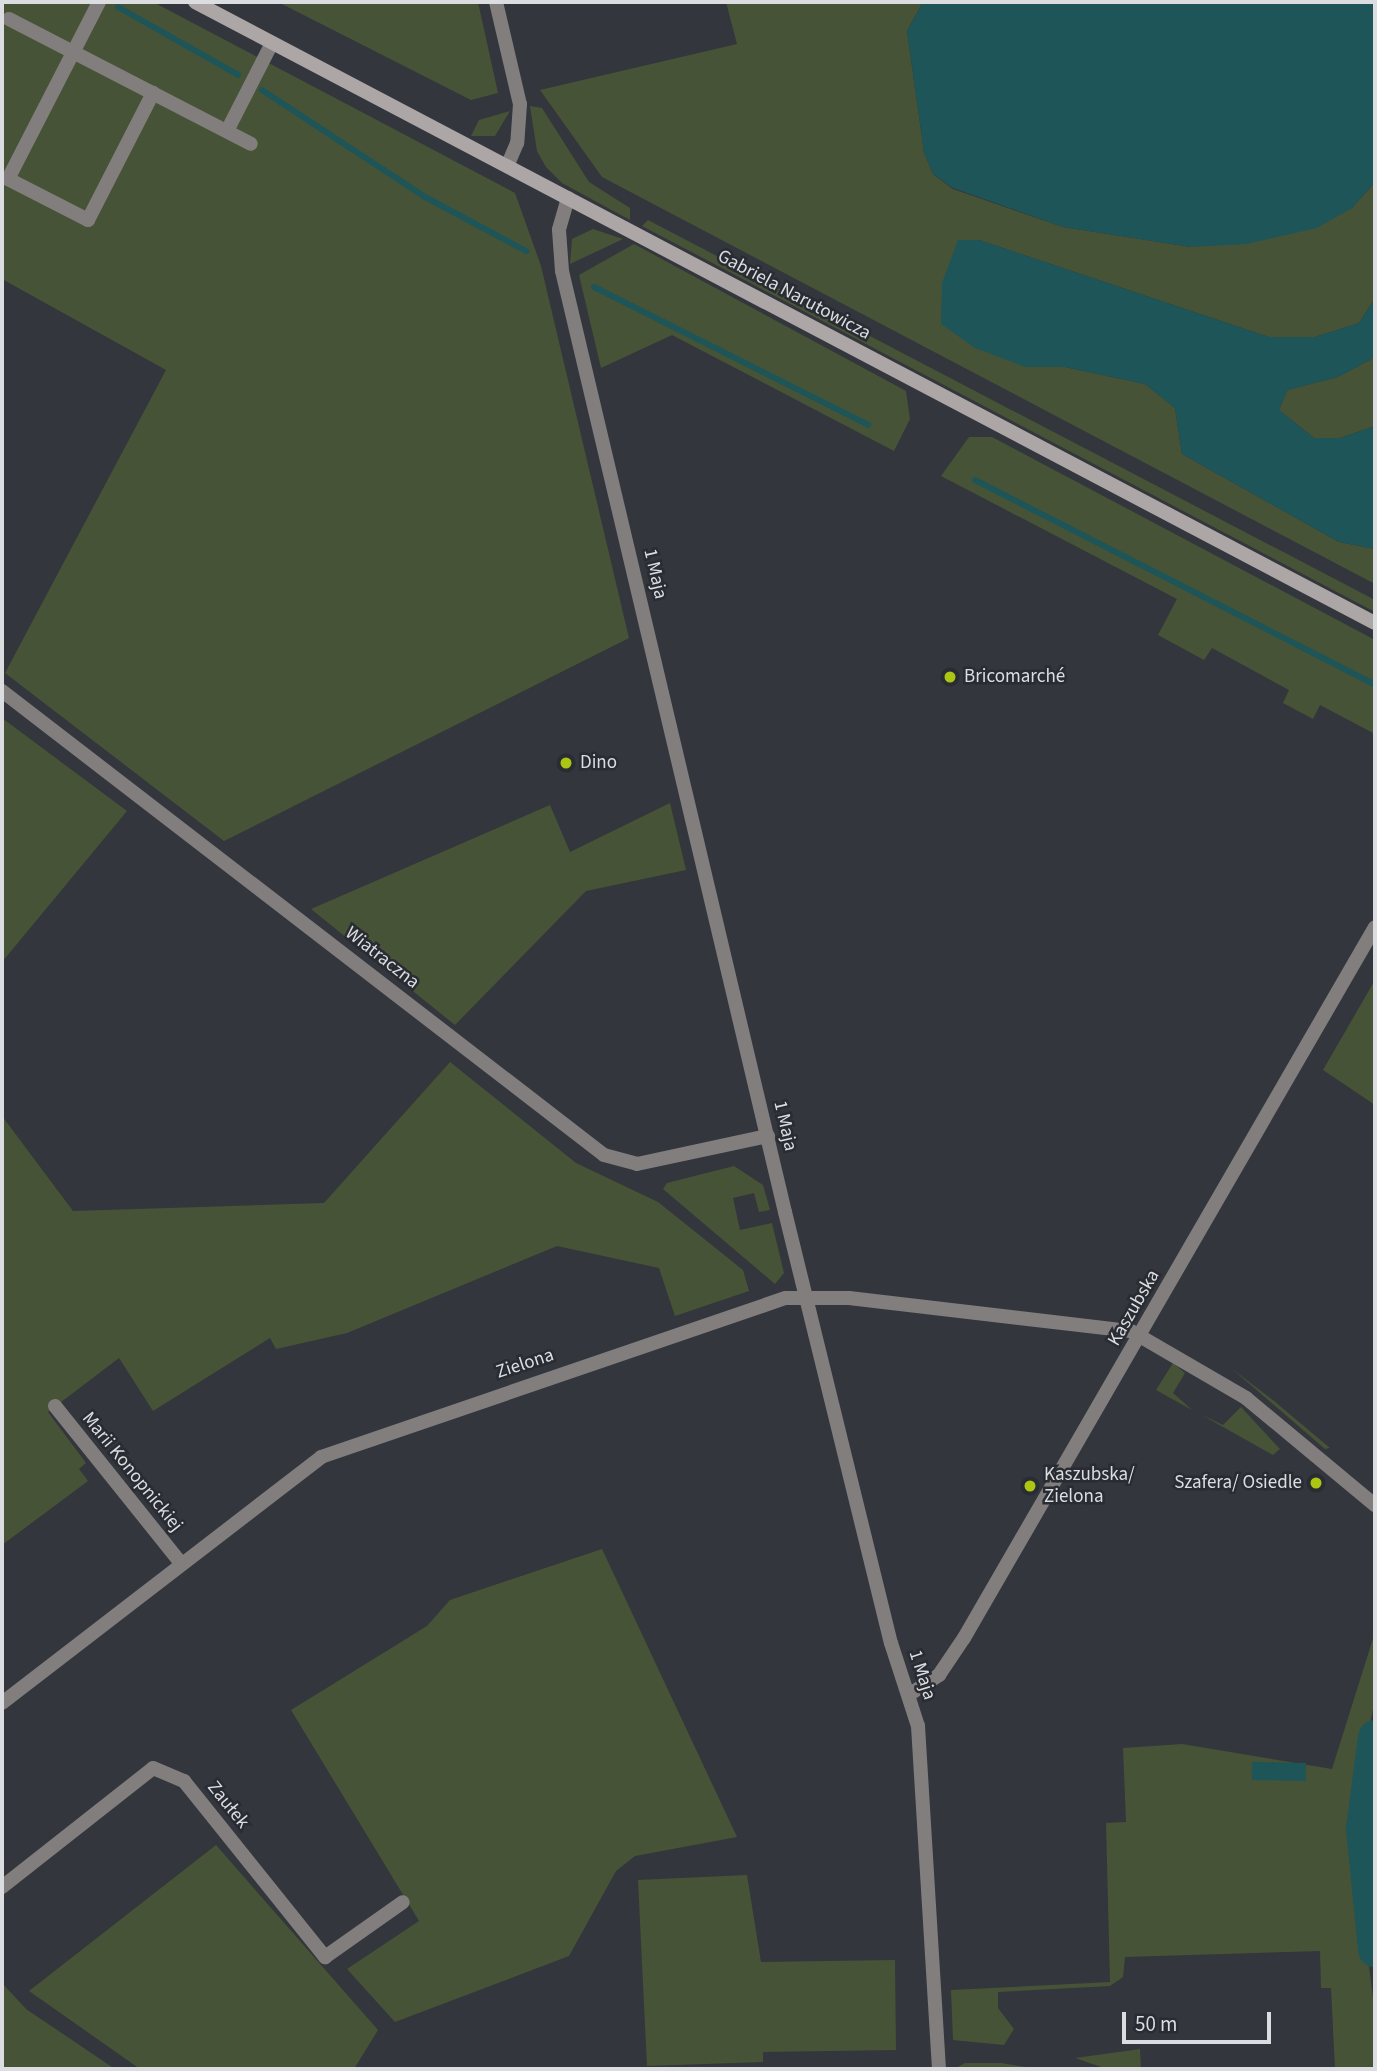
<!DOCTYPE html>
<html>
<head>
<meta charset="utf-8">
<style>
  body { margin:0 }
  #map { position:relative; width:1377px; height:2071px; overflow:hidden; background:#33363c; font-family:"Source Sans 3",sans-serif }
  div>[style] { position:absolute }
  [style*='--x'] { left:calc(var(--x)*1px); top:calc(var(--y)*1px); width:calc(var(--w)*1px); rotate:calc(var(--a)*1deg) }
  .green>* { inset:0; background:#475336 }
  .water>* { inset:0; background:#1d5558; transform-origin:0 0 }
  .stream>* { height:6px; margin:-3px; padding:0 3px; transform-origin:3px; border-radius:3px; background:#1d5558 }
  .river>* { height:35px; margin:-17.5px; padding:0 17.5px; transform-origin:17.5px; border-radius:17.5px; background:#1d5558 }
  .street>* { height:14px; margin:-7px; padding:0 7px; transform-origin:7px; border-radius:7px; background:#827e7e }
  .secondary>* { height:14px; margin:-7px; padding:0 7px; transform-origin:7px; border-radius:7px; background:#ada6a6 }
  .dots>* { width:19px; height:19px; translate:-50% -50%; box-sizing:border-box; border:4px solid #292c32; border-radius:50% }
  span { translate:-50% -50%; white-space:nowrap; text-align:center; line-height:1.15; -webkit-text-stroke:5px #292c32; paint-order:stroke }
  .street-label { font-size:19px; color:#dbdde1 }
  .poi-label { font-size:19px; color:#dbdde1 }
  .left { translate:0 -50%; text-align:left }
  .right { translate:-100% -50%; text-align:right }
  .frame { position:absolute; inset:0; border:4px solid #dbdde1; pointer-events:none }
  .scale { position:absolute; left:1122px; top:2012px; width:149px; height:32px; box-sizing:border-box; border:4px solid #dbdde1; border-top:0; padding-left:9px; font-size:21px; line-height:24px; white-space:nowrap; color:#dbdde1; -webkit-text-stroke:5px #292c32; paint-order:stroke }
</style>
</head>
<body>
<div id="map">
  <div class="green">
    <div style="clip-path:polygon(2px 2px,153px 2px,515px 193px,541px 266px,629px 638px,224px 841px,5px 673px,166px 370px,2px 279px)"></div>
    <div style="clip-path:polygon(278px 2px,478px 2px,498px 93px,471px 100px)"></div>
    <div style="clip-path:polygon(726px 2px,923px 2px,907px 31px,924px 152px,933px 174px,953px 189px,1063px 227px,1191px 247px,1352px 208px,1375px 182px,1375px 298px,1359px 323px,1315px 337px,1269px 337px,979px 240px,1025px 367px,1065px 367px,1145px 384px,1175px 408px,1182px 454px,1339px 542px,1375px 549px,1375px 584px,602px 177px,540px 90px,737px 44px)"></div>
    <div style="clip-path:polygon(530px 106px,542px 108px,589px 182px,630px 208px,630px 220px,562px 183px,546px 167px,537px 151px)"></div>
    <div style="clip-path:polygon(510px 111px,495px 136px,471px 136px,479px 120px)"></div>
    <div style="clip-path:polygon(648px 220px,1375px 600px,1375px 612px,642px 226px)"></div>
    <div style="clip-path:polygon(593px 229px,623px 239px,570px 264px,572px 239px)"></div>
    <div style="clip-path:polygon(634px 244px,906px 391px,910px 419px,894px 451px,672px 335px,601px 368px,579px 275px)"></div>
    <div style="clip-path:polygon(1375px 357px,1375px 426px,1340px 438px,1314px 438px,1279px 410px,1287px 390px,1338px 377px)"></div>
    <div style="clip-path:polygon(969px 437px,992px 437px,1375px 640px,1375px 734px,1320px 705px,1313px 719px,1283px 703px,1289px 690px,1212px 648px,1204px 660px,1158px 635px,1177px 599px,941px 476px)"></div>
    <div style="clip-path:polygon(2px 718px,127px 811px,2px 962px)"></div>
    <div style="clip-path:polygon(670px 803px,686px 870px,586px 891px,455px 1025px,311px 909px,550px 805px,570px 852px)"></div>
    <div style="clip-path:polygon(1375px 980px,1375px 1105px,1323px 1070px)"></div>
    <div style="clip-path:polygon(450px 1062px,576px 1163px,658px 1202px,743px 1270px,749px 1291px,675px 1316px,659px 1268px,557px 1246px,347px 1333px,276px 1349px,270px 1338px,153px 1411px,119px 1358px,48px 1412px,86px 1463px,79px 1469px,88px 1481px,2px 1545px,2px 1116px,73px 1211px,324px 1203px)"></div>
    <div style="clip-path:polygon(734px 1166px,763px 1185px,770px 1210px,759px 1212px,754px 1193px,733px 1198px,740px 1230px,772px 1223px,784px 1273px,775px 1284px,663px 1189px,667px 1183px)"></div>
    <div style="clip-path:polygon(1173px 1363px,1185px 1373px,1173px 1393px,1192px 1410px,1156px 1390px)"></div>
    <div style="clip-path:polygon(1231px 1368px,1274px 1401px,1330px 1448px,1325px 1449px)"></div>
    <div style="clip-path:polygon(1241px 1407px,1280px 1449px,1273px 1455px,1200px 1414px,1223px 1425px)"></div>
    <div style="clip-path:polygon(602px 1549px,737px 1837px,635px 1856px,616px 1871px,569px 1956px,395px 2022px,347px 1969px,419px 1921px,291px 1710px,427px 1626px,450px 1600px)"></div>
    <div style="clip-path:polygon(1375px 1632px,1375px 1701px,1353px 1796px,1352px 1834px,1375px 2013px,1375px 2069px,1335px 2069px,1331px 1988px,1321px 1988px,1320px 1951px,1125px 1957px,1123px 1977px,1110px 1986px,998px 1992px,998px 2008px,1014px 2029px,1004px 2045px,953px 2040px,951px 1990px,1110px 1982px,1106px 1823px,1126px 1822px,1123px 1748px,1182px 1744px,1332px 1769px)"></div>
    <div style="clip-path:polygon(1375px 1768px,1375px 1881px,1369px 1828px)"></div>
    <div style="clip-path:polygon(216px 1845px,378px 2030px,354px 2069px,140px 2069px,29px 1991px)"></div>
    <div style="clip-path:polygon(747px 1875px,761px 1962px,895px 1960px,896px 2050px,763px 2052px,763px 2062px,647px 2066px,638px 1880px)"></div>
    <div style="clip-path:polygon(2px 1983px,26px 2009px,115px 2069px,2px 2069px)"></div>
    <div style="clip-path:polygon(1140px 2049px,1141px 2069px,1107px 2069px,1075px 2058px)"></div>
    <div style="clip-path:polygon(965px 2063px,1001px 2063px,1038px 2069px,954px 2069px)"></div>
  </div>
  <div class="water">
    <div style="clip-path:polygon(923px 2px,1375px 2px,1375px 182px,1352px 208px,1317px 228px,1246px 244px,1191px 247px,1063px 227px,953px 188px,933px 174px,924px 152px,907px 31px)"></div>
    <div style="clip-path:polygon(958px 240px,979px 240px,1269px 337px,1315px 337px,1359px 323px,1375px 298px,1375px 357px,1338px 377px,1287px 390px,1279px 410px,1314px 438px,1340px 438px,1375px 426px,1375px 549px,1339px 542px,1182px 454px,1175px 408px,1145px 384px,1065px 367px,1025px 367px,975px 348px,941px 324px,942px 283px)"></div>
    <div style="left:1252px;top:1762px;width:54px;height:18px;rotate:1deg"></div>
  </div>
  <div class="stream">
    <div style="--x:118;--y:7;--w:138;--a:29.5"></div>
    <div style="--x:262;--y:90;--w:195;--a:33.3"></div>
    <div style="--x:425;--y:197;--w:115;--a:28.1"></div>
    <div style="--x:594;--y:287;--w:307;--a:26.7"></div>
    <div style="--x:975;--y:480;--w:449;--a:27.1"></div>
  </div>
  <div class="river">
    <div style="--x:1375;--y:1737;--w:92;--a:97.5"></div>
    <div style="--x:1363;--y:1828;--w:122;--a:84.3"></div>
  </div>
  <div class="street">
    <div style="--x:99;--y:2;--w:199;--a:117.2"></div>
    <div style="--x:8;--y:179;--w:90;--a:27.1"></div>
    <div style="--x:88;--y:220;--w:143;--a:-62.9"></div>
    <div style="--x:496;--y:2;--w:105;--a:76.8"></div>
    <div style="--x:520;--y:104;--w:39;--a:94"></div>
    <div style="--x:517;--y:143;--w:25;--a:113"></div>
    <div style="--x:9;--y:19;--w:272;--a:27.3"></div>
    <div style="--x:227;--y:131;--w:99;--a:-62.9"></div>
    <div style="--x:568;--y:198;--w:33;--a:106"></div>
    <div style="--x:559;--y:230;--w:41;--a:85.8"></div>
    <div style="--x:562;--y:271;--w:967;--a:76.67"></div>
    <div style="--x:785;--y:1212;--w:444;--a:76.2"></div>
    <div style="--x:891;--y:1643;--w:87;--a:72"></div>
    <div style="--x:918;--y:1726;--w:344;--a:86.5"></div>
    <div style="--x:2;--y:691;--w:760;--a:37.62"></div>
    <div style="--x:604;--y:1155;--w:34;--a:15"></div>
    <div style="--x:637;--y:1164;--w:134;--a:-12.1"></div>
    <div style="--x:55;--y:1406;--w:200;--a:51.3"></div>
    <div style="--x:910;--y:1694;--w:35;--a:-33"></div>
    <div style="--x:939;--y:1675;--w:45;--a:-56"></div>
    <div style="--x:964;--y:1638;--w:821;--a:-59.97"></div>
    <div style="--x:2;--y:1703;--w:403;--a:-37.6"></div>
    <div style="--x:321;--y:1457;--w:491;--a:-18.9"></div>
    <div style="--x:786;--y:1298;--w:63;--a:0"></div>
    <div style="--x:849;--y:1298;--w:284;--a:6.7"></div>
    <div style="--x:1131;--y:1331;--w:133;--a:30.2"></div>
    <div style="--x:1246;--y:1398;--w:168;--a:39.7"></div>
    <div style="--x:2;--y:1887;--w:192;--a:-38.2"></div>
    <div style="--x:153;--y:1768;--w:34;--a:23"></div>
    <div style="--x:184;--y:1781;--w:226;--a:51.3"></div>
    <div style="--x:325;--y:1957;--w:95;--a:-35.2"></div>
  </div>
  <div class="secondary">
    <div style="--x:195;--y:2;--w:1333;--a:27.76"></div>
  </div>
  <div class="dots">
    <div style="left:950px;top:677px;background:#acc613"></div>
    <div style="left:566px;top:763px;background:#acc613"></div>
    <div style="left:1316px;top:1483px;background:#acc613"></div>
    <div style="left:1030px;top:1486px;background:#acc613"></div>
  </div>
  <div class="street-label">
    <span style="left:794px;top:295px;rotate:28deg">Gabriela Narutowicza</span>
    <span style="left:655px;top:574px;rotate:77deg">1 Maja</span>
    <span style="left:382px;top:958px;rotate:38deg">Wiatraczna</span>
    <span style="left:785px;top:1126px;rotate:77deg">1 Maja</span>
    <span style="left:1134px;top:1308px;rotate:-60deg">Kaszubska</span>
    <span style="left:525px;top:1364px;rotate:-18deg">Zielona</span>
    <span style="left:132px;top:1472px;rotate:51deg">Marii Konopnickiej</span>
    <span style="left:922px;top:1675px;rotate:72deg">1 Maja</span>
    <span style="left:228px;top:1805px;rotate:51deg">Zaułek</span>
  </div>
  <div class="poi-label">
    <span class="left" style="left:964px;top:677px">Bricomarché</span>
    <span class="left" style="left:580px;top:763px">Dino</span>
    <span class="left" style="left:1044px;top:1486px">Kaszubska/<br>Zielona</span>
    <span class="right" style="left:1302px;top:1483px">Szafera/ Osiedle</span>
  </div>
  <div class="frame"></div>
  <div class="scale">50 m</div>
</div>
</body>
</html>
